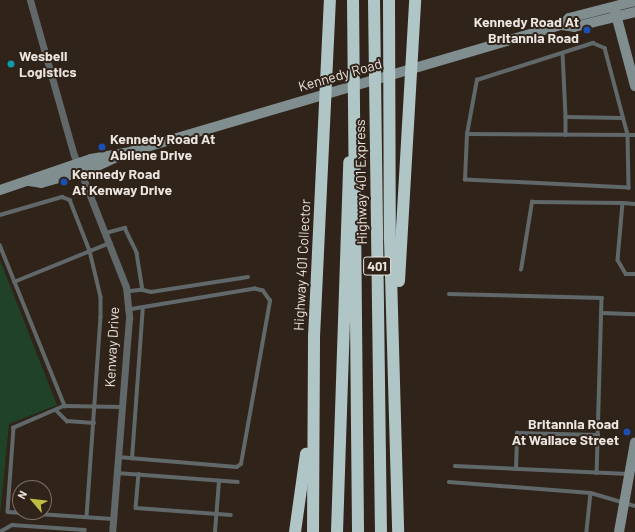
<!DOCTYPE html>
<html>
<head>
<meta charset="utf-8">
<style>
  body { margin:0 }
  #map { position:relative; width:635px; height:532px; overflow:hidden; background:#2f231a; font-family:Barlow,sans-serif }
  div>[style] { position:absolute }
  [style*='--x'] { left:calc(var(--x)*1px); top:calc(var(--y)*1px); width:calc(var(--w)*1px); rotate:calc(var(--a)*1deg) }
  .green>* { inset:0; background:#1f4228 }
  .service>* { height:3.5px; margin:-1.75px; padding:0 1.75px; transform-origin:1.75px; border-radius:1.75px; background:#606869 }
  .minor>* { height:7px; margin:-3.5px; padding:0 3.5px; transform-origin:3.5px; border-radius:3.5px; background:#606869 }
  .secondary>* { height:10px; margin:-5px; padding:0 5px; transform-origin:5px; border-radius:5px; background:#808e8f }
  .motorway>* { height:12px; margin:-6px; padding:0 6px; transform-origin:6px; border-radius:6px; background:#b0c5c6 }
  .dots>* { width:11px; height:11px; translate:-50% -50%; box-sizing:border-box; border:2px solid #2f231a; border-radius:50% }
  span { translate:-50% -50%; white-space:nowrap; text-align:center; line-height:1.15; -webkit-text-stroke:4px #2f231a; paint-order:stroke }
  .shield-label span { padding:1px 3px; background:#2f231a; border:1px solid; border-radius:3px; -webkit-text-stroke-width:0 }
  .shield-label { font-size:13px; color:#ece4de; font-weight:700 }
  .poi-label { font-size:14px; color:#ece4de; font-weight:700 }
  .right { translate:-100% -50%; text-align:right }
  .left { translate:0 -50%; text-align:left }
  .street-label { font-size:14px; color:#ece4de }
  .north { position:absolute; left:12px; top:480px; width:40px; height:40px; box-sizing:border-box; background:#2f231a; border:1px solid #7b7068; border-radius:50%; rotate:298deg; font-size:11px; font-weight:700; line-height:16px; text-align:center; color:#ece4de }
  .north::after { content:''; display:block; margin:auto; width:14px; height:18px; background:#bfbe41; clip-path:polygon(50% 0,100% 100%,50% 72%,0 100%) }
</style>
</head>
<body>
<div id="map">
  <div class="green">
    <div style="clip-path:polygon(0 260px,57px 405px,9px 424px,0 515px)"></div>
  </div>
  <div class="service">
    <div style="--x:593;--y:43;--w:13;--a:23"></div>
    <div style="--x:605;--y:48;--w:90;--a:75.2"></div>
    <div style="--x:628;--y:135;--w:53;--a:88.9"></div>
    <div style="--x:629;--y:188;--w:164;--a:-177.2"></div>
    <div style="--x:465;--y:180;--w:46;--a:-87.5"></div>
    <div style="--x:467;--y:134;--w:55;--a:-79.5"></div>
    <div style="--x:477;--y:80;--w:122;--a:-17.7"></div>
    <div style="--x:563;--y:53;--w:64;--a:87.3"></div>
    <div style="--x:566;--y:117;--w:57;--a:1"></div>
    <div style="--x:566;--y:117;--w:18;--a:90"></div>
    <div style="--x:467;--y:134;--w:168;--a:0.3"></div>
    <div style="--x:623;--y:203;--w:12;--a:5"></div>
    <div style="--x:0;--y:215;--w:65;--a:-16.2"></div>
    <div style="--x:62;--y:197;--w:9;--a:21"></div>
    <div style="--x:70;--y:200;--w:55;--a:68.6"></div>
    <div style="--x:90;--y:251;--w:47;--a:76.6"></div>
    <div style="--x:101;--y:297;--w:20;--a:90"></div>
    <div style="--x:101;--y:317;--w:200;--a:94"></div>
    <div style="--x:106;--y:233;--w:20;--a:-15"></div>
    <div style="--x:125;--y:228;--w:28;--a:64"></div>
    <div style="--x:137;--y:253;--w:37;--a:81"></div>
    <div style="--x:143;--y:290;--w:16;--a:173"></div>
    <div style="--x:0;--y:245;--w:174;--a:68"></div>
    <div style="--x:65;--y:406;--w:57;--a:1"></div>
    <div style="--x:521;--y:270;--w:69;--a:-80.8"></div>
    <div style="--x:532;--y:202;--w:91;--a:0.6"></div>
    <div style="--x:623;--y:203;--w:57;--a:95"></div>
    <div style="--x:618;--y:260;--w:16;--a:60"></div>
    <div style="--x:626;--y:274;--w:9;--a:0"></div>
    <div style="--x:14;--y:282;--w:104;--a:-22.1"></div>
    <div style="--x:143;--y:290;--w:8;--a:14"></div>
    <div style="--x:151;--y:292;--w:98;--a:-8.8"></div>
    <div style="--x:449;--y:294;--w:153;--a:1.5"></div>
    <div style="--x:602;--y:298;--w:175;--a:91.6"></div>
    <div style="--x:602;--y:313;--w:33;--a:2"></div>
    <div style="--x:65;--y:406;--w:56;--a:156.7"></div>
    <div style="--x:14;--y:428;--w:84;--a:94.1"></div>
    <div style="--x:8;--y:512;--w:105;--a:3.8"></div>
    <div style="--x:56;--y:410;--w:16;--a:45"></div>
    <div style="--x:67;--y:421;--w:27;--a:4"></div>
    <div style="--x:118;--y:457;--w:119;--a:4.8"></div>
    <div style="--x:237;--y:467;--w:5;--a:-37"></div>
    <div style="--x:241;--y:464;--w:166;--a:-79.9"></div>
    <div style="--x:270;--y:301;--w:12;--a:-125"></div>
    <div style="--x:263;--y:291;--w:8;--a:-166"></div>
    <div style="--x:255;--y:289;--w:129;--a:170.6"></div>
    <div style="--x:132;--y:459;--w:152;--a:-85.9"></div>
    <div style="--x:455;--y:466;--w:174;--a:2.6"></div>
    <div style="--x:516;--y:469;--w:36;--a:-88"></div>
    <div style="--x:517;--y:433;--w:81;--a:1.4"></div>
    <div style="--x:117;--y:473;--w:121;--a:4.3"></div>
    <div style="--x:139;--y:474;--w:34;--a:95"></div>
    <div style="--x:136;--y:508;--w:95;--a:4.2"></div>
    <div style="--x:449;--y:482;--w:142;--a:4.4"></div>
    <div style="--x:591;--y:493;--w:39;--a:96"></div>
    <div style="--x:591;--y:493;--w:46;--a:16.5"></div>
    <div style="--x:0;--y:532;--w:14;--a:-30"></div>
    <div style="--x:12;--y:525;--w:73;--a:3.9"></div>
    <div style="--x:215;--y:532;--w:51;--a:-85.5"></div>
  </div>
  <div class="minor">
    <div style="--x:30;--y:0;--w:161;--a:74.2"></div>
    <div style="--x:74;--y:155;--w:142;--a:68.5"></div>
    <div style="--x:126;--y:287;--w:31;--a:84"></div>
    <div style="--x:129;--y:318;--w:215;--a:94.5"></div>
  </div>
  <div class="secondary">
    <div style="--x:614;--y:7;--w:82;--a:75.1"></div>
    <div style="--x:562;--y:25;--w:10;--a:-45"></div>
    <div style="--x:569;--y:18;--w:68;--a:-14.4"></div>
    <div style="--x:29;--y:181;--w:12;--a:9"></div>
    <div style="--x:41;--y:183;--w:52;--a:-15.6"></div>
    <div style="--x:91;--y:169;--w:38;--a:-25"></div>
    <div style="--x:0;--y:190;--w:96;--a:-18.8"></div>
    <div style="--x:91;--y:159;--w:36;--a:-10"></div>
    <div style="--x:126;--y:153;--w:454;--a:-16.4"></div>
    <div style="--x:562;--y:25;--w:12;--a:9"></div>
    <div style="--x:574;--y:27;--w:63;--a:-13.8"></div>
    <div style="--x:619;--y:532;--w:91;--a:-79.9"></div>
  </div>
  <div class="motorway">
    <div style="--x:353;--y:0;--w:532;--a:89.46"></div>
    <div style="--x:374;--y:0;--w:532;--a:89.25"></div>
    <div style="--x:389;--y:0;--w:239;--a:89.8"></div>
    <div style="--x:390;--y:239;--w:293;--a:88.4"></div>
    <div style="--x:399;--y:281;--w:281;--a:-86.7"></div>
    <div style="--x:295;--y:532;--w:79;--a:-82"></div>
    <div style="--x:313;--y:532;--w:195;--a:-89.7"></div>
    <div style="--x:314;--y:337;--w:337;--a:-87.3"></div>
    <div style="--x:337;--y:532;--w:370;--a:-88.1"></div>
  </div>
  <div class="dots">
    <div style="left:587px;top:30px;background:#1a4fb4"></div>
    <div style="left:11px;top:64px;background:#0f9aa8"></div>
    <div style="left:102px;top:147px;background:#1a4fb4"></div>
    <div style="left:64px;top:182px;background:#1a4fb4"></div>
    <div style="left:627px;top:432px;background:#1a4fb4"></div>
  </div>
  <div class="shield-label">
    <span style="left:377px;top:266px">401</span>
  </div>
  <div class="poi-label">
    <span class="right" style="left:579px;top:30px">Kennedy Road At<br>Britannia Road</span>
    <span class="left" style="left:19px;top:64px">Wesbell<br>Logistics</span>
    <span class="left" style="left:110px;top:147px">Kennedy Road At<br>Abilene Drive</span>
    <span class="left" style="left:72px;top:182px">Kennedy Road<br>At Kenway Drive</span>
    <span class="right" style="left:619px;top:432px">Britannia Road<br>At Wallace Street</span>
  </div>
  <div class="street-label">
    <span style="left:340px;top:75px;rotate:-16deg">Kennedy Road</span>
    <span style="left:361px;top:182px;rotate:-91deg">Highway 401 Express</span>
    <span style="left:302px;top:265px;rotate:-87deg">Highway 401 Collector</span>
    <span style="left:112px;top:347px;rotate:-87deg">Kenway Drive</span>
  </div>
  <div class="north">N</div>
</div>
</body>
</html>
